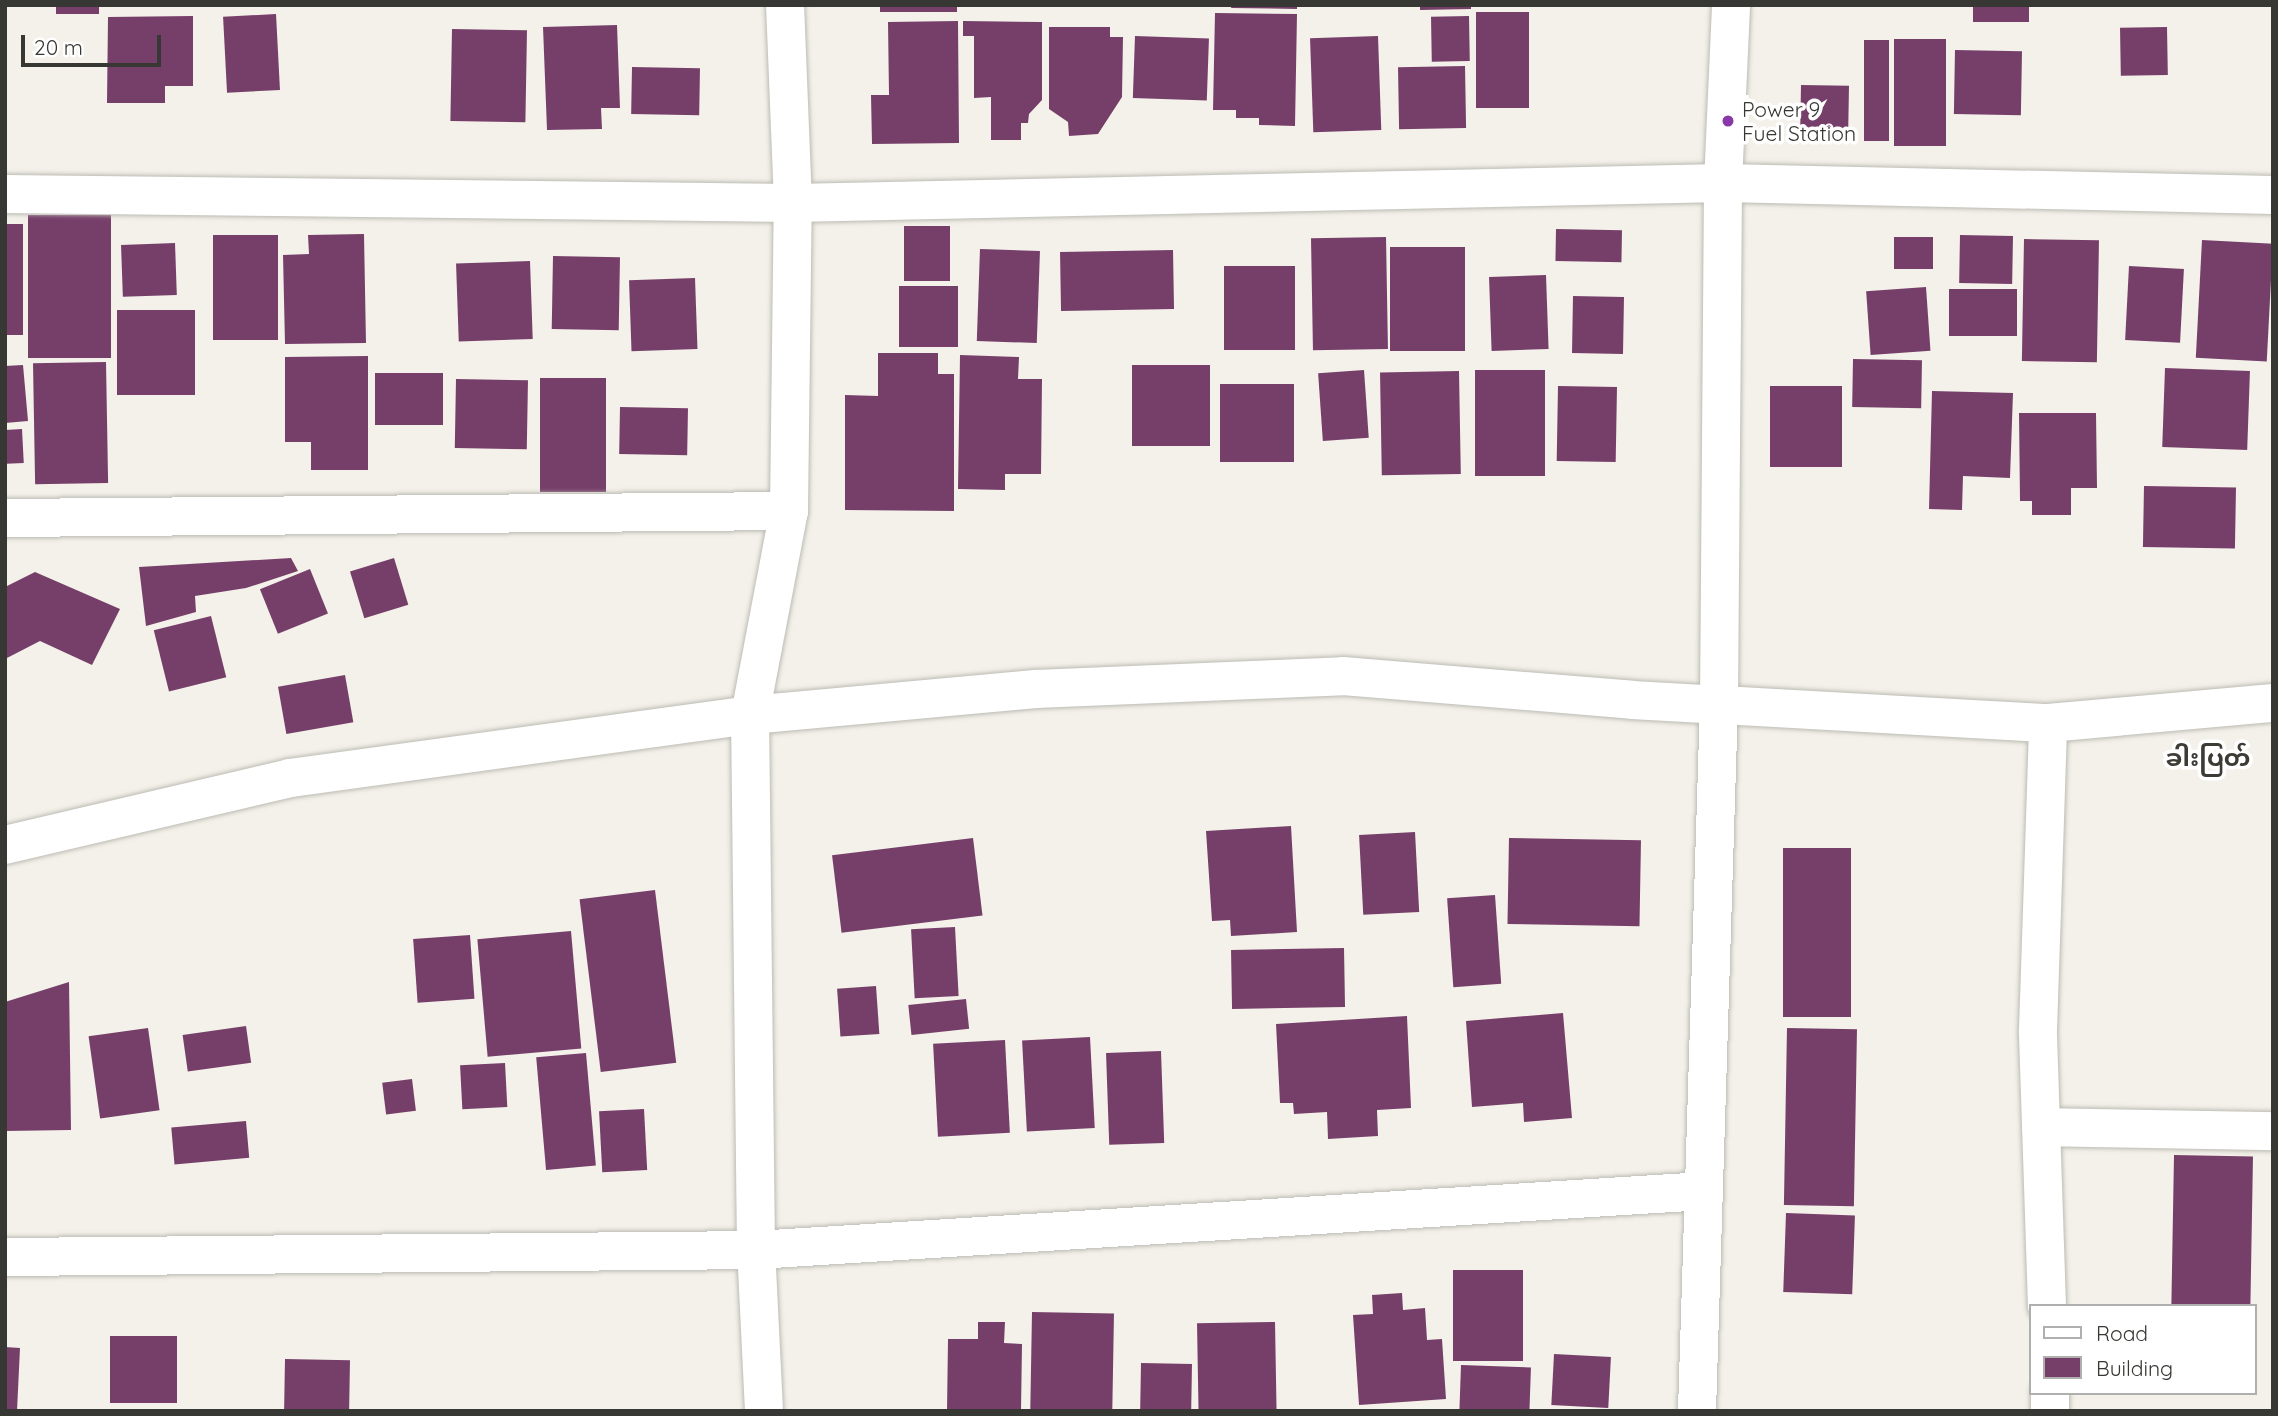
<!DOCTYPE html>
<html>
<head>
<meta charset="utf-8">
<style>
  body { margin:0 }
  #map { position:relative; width:2278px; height:1416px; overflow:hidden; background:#f3f1e9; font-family:Quicksand,"Noto Sans Myanmar",sans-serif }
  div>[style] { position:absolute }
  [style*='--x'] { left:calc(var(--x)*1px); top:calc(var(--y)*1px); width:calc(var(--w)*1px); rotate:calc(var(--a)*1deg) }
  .building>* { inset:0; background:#763f6a; transform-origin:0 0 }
  .roads { filter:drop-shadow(0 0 2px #bcbbb4) drop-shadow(0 0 2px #bcbbb4) }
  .minor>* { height:38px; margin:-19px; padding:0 19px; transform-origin:19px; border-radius:19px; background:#fff }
  .primary>* { height:38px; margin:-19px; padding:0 19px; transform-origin:19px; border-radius:19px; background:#fff }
  .dots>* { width:19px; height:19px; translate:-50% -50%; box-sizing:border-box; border:4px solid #fff; border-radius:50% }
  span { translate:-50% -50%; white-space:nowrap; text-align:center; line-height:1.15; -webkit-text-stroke:7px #fff; paint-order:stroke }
  .poi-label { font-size:21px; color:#373734 }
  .left { translate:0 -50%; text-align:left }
  .quarter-label { font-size:24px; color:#3c3b34; font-weight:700 }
  .frame { position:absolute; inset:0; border:7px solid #373734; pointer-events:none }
  .legend { position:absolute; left:2029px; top:1304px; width:228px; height:91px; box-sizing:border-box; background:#fff; border:2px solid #afafae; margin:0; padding:9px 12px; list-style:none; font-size:21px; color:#373734 }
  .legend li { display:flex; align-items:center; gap:14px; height:35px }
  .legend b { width:35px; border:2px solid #afafae }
  .scale { position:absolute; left:21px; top:35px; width:140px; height:32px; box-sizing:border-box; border:4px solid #373734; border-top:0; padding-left:9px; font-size:21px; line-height:24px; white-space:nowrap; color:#373734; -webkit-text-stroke:5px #fff; paint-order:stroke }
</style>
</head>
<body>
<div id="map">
  <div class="building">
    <div style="left:56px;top:5px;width:43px;height:9px"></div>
    <div style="left:880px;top:5px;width:77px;height:7px"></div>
    <div style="clip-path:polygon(1232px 5px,1297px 5px,1297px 9px,1231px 8px)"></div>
    <div style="clip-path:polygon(1420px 5px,1471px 5px,1471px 9px,1420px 10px)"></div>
    <div style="left:1973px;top:5px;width:56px;height:17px"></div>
    <div style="left:1476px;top:12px;width:53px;height:96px"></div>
    <div style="clip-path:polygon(1215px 13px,1297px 14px,1295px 126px,1259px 125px,1259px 118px,1236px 118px,1236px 110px,1213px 110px)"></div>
    <div style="left:276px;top:14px;width:76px;height:53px;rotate:87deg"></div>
    <div style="clip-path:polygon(193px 16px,193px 86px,165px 86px,165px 103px,107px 103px,108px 17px)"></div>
    <div style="left:1469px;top:16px;width:45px;height:38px;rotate:89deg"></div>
    <div style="clip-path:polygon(958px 21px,959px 143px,872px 144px,871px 95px,889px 95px,888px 22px)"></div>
    <div style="clip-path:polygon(963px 21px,1042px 22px,1042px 100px,1029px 114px,1028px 123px,1021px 123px,1021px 140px,991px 140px,991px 97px,974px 98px,974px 36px,963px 36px)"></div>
    <div style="clip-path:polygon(617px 25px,620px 108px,601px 108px,602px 129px,547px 130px,543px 27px)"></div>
    <div style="clip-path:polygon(1049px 27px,1110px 27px,1110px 37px,1123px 37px,1122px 97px,1098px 134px,1069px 136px,1068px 122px,1049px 109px)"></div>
    <div style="left:2167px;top:27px;width:48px;height:47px;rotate:89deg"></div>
    <div style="left:452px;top:29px;width:75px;height:92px;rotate:1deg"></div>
    <div style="left:1135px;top:36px;width:74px;height:62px;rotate:2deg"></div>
    <div style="left:1378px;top:36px;width:94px;height:68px;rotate:88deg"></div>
    <div style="left:1894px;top:39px;width:52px;height:107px"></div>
    <div style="left:1864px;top:40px;width:25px;height:101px"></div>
    <div style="left:1955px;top:50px;width:67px;height:64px;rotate:1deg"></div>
    <div style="left:1465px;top:66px;width:62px;height:67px;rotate:89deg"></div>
    <div style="left:632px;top:67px;width:68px;height:47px;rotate:1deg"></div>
    <div style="left:1801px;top:85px;width:48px;height:48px;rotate:1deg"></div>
    <div style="left:28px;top:215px;width:83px;height:143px"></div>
    <div style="left:5px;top:224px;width:18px;height:111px"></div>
    <div style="left:904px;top:226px;width:46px;height:55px"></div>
    <div style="left:1556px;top:229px;width:66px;height:32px;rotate:1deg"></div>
    <div style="clip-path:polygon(364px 234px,366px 343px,285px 344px,283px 255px,309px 254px,308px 235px)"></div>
    <div style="left:213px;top:235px;width:65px;height:105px"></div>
    <div style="left:1960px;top:235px;width:53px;height:48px;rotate:1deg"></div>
    <div style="left:1386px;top:237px;width:112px;height:75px;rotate:89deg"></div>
    <div style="left:1894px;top:237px;width:39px;height:32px"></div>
    <div style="left:2024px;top:239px;width:75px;height:122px;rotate:1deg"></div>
    <div style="left:2202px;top:240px;width:71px;height:118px;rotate:3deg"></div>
    <div style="left:175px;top:243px;width:52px;height:54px;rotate:88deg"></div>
    <div style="left:1390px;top:247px;width:75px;height:104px"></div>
    <div style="left:980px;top:249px;width:60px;height:92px;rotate:2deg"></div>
    <div style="left:1173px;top:250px;width:59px;height:113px;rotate:89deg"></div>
    <div style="left:553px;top:256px;width:67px;height:73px;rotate:1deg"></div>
    <div style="left:530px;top:261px;width:78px;height:74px;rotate:88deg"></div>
    <div style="left:1224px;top:266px;width:71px;height:84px"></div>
    <div style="left:2129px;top:266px;width:55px;height:74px;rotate:3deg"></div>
    <div style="left:1546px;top:275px;width:74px;height:57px;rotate:88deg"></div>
    <div style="left:695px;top:278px;width:71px;height:66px;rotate:88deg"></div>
    <div style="left:899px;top:286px;width:59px;height:61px"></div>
    <div style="left:1926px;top:287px;width:64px;height:60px;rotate:86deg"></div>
    <div style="left:1949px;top:289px;width:68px;height:47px"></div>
    <div style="left:1573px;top:296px;width:51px;height:57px;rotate:1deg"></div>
    <div style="left:117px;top:310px;width:78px;height:85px"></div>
    <div style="clip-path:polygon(878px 353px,938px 353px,938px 374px,954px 374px,954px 511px,845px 510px,845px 395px,878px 396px)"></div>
    <div style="clip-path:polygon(960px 355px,1019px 357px,1018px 379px,1042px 379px,1041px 474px,1005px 474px,1005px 490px,958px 489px)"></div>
    <div style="clip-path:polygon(368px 356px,368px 470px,311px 470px,311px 442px,285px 442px,285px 357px)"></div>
    <div style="left:1853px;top:359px;width:69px;height:48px;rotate:1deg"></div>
    <div style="left:106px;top:362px;width:121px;height:73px;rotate:89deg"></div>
    <div style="clip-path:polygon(23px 365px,28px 421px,5px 423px,5px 366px)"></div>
    <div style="left:1132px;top:365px;width:78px;height:81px"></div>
    <div style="left:2165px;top:368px;width:85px;height:79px;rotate:2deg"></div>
    <div style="left:1364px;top:370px;width:68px;height:46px;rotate:86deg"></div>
    <div style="left:1475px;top:370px;width:70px;height:106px"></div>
    <div style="left:1459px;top:371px;width:103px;height:79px;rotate:89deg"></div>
    <div style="left:375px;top:373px;width:68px;height:52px"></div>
    <div style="left:540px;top:378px;width:66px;height:114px"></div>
    <div style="left:456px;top:379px;width:72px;height:69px;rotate:1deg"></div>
    <div style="left:1220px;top:384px;width:74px;height:78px"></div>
    <div style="left:1558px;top:386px;width:59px;height:75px;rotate:1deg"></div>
    <div style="left:1770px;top:386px;width:72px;height:81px"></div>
    <div style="clip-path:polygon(1932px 391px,2013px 393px,2010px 478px,1963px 476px,1962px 510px,1929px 509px)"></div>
    <div style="left:620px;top:407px;width:68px;height:47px;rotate:1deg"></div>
    <div style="clip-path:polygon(2019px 413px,2096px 413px,2097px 488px,2071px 488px,2071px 515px,2032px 515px,2032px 501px,2020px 501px)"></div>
    <div style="left:22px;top:429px;width:34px;height:17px;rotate:87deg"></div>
    <div style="left:2144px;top:486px;width:92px;height:61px;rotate:1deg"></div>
    <div style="clip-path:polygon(291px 558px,298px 571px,246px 588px,195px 596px,196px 612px,146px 626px,139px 567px)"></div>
    <div style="left:394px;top:558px;width:49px;height:46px;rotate:73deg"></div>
    <div style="left:310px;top:569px;width:48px;height:54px;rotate:68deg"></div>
    <div style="clip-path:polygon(35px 572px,120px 609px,92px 665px,40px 641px,5px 659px,5px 587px)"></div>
    <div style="left:211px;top:616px;width:63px;height:59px;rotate:76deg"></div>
    <div style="left:345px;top:675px;width:48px;height:68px;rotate:80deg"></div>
    <div style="clip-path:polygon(1291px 826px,1297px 932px,1231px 936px,1230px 920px,1212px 921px,1206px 831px)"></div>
    <div style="left:1415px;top:832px;width:80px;height:56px;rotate:87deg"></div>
    <div style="left:973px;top:838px;width:78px;height:142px;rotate:83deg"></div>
    <div style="left:1509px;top:838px;width:132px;height:86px;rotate:1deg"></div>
    <div style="left:1783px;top:848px;width:68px;height:169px"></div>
    <div style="left:655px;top:890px;width:174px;height:76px;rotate:83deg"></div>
    <div style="left:1495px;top:895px;width:89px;height:48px;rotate:86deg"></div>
    <div style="left:955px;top:927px;width:69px;height:44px;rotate:87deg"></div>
    <div style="left:571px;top:931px;width:118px;height:94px;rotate:85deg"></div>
    <div style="left:470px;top:935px;width:64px;height:57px;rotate:86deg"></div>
    <div style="left:1344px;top:948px;width:59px;height:113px;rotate:89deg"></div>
    <div style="clip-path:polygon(69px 982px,71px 1130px,5px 1131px,5px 1002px)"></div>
    <div style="left:876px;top:986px;width:48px;height:39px;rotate:86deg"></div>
    <div style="left:966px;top:999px;width:30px;height:58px;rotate:84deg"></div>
    <div style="clip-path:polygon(1563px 1013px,1572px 1118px,1524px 1122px,1523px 1103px,1472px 1107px,1466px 1021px)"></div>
    <div style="clip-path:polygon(1407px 1016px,1411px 1108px,1377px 1110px,1378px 1136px,1328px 1139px,1327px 1112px,1294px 1114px,1293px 1103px,1280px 1103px,1276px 1024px)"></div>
    <div style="left:246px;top:1026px;width:37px;height:64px;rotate:82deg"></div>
    <div style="left:148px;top:1028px;width:83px;height:60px;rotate:82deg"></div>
    <div style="left:1787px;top:1028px;width:70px;height:177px;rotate:1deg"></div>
    <div style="left:1090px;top:1037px;width:91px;height:68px;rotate:87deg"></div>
    <div style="left:1005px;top:1040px;width:93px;height:72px;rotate:87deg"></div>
    <div style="left:1161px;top:1051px;width:92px;height:55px;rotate:88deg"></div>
    <div style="left:586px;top:1053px;width:113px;height:50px;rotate:85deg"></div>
    <div style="left:505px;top:1063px;width:44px;height:45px;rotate:87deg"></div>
    <div style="left:412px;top:1079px;width:32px;height:30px;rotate:83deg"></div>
    <div style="left:644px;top:1109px;width:61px;height:45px;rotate:87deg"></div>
    <div style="left:246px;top:1121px;width:37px;height:75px;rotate:85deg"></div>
    <div style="left:2174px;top:1155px;width:79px;height:151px;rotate:1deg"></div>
    <div style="left:1786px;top:1213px;width:69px;height:79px;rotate:2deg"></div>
    <div style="left:1453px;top:1270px;width:70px;height:91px"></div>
    <div style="clip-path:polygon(1402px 1293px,1403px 1310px,1425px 1308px,1427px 1340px,1442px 1339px,1446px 1399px,1359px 1405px,1353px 1315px,1373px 1314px,1372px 1295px)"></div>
    <div style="left:1032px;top:1312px;width:82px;height:99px;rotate:1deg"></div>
    <div style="clip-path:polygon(978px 1322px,1005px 1322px,1004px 1343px,1022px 1344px,1021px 1411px,947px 1411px,948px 1339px,978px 1339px)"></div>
    <div style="left:1275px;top:1322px;width:89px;height:78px;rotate:89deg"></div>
    <div style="left:110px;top:1336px;width:67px;height:67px"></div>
    <div style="clip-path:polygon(5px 1347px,20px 1348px,17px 1411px,5px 1411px)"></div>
    <div style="left:1554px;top:1354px;width:57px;height:51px;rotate:3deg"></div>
    <div style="left:285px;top:1359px;width:65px;height:52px;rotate:1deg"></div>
    <div style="left:1141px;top:1363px;width:51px;height:48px;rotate:1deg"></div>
    <div style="left:1461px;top:1365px;width:70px;height:46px;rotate:2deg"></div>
  </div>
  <div class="roads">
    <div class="minor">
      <div style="--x:5;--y:194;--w:788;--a:0.65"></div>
      <div style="--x:793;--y:203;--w:930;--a:-1.23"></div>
      <div style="--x:1723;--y:183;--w:550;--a:1.25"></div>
      <div style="--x:5;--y:518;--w:784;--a:-0.51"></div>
      <div style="--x:2041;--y:1127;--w:232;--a:1"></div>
      <div style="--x:5;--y:1257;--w:751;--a:-0.53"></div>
      <div style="--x:756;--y:1250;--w:950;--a:-3.56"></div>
      <div style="--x:2047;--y:1306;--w:276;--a:-91.9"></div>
      <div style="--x:2038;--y:1030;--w:307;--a:-88.1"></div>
      <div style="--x:2050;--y:1393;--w:18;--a:90"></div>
      <div style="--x:764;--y:1411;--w:161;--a:-92.8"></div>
      <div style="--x:756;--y:1250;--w:535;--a:-90.64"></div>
      <div style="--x:750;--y:715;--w:208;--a:-79.2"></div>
      <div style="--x:789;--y:511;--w:308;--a:-89.3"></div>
      <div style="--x:793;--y:203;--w:198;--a:-92.3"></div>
      <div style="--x:1697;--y:1411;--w:706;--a:-88.22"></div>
      <div style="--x:1719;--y:705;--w:522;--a:-89.56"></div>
      <div style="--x:1723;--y:183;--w:178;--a:-87.4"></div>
    </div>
    <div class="primary">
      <div style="--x:5;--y:845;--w:293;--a:-13.2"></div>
      <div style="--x:290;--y:778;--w:464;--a:-7.8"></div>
      <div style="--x:750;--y:715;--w:287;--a:-5.2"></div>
      <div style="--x:1036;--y:689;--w:307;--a:-2.4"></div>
      <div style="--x:1343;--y:676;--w:290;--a:4.7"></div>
      <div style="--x:1632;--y:700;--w:417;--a:3.2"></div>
      <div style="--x:2048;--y:723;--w:226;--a:-5.1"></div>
    </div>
  </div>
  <div class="dots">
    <div style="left:1728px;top:121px;background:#8838a7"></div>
  </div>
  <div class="poi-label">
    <span class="left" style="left:1742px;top:121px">Power 9<br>Fuel Station</span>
  </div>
  <div class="quarter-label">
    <span style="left:2208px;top:758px">ခါးပြတ်</span>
  </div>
  <div class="frame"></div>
  <ul class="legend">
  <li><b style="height:9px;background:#fff"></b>Road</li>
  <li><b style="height:19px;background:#763f6a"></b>Building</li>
  </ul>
  <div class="scale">20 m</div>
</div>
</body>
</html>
